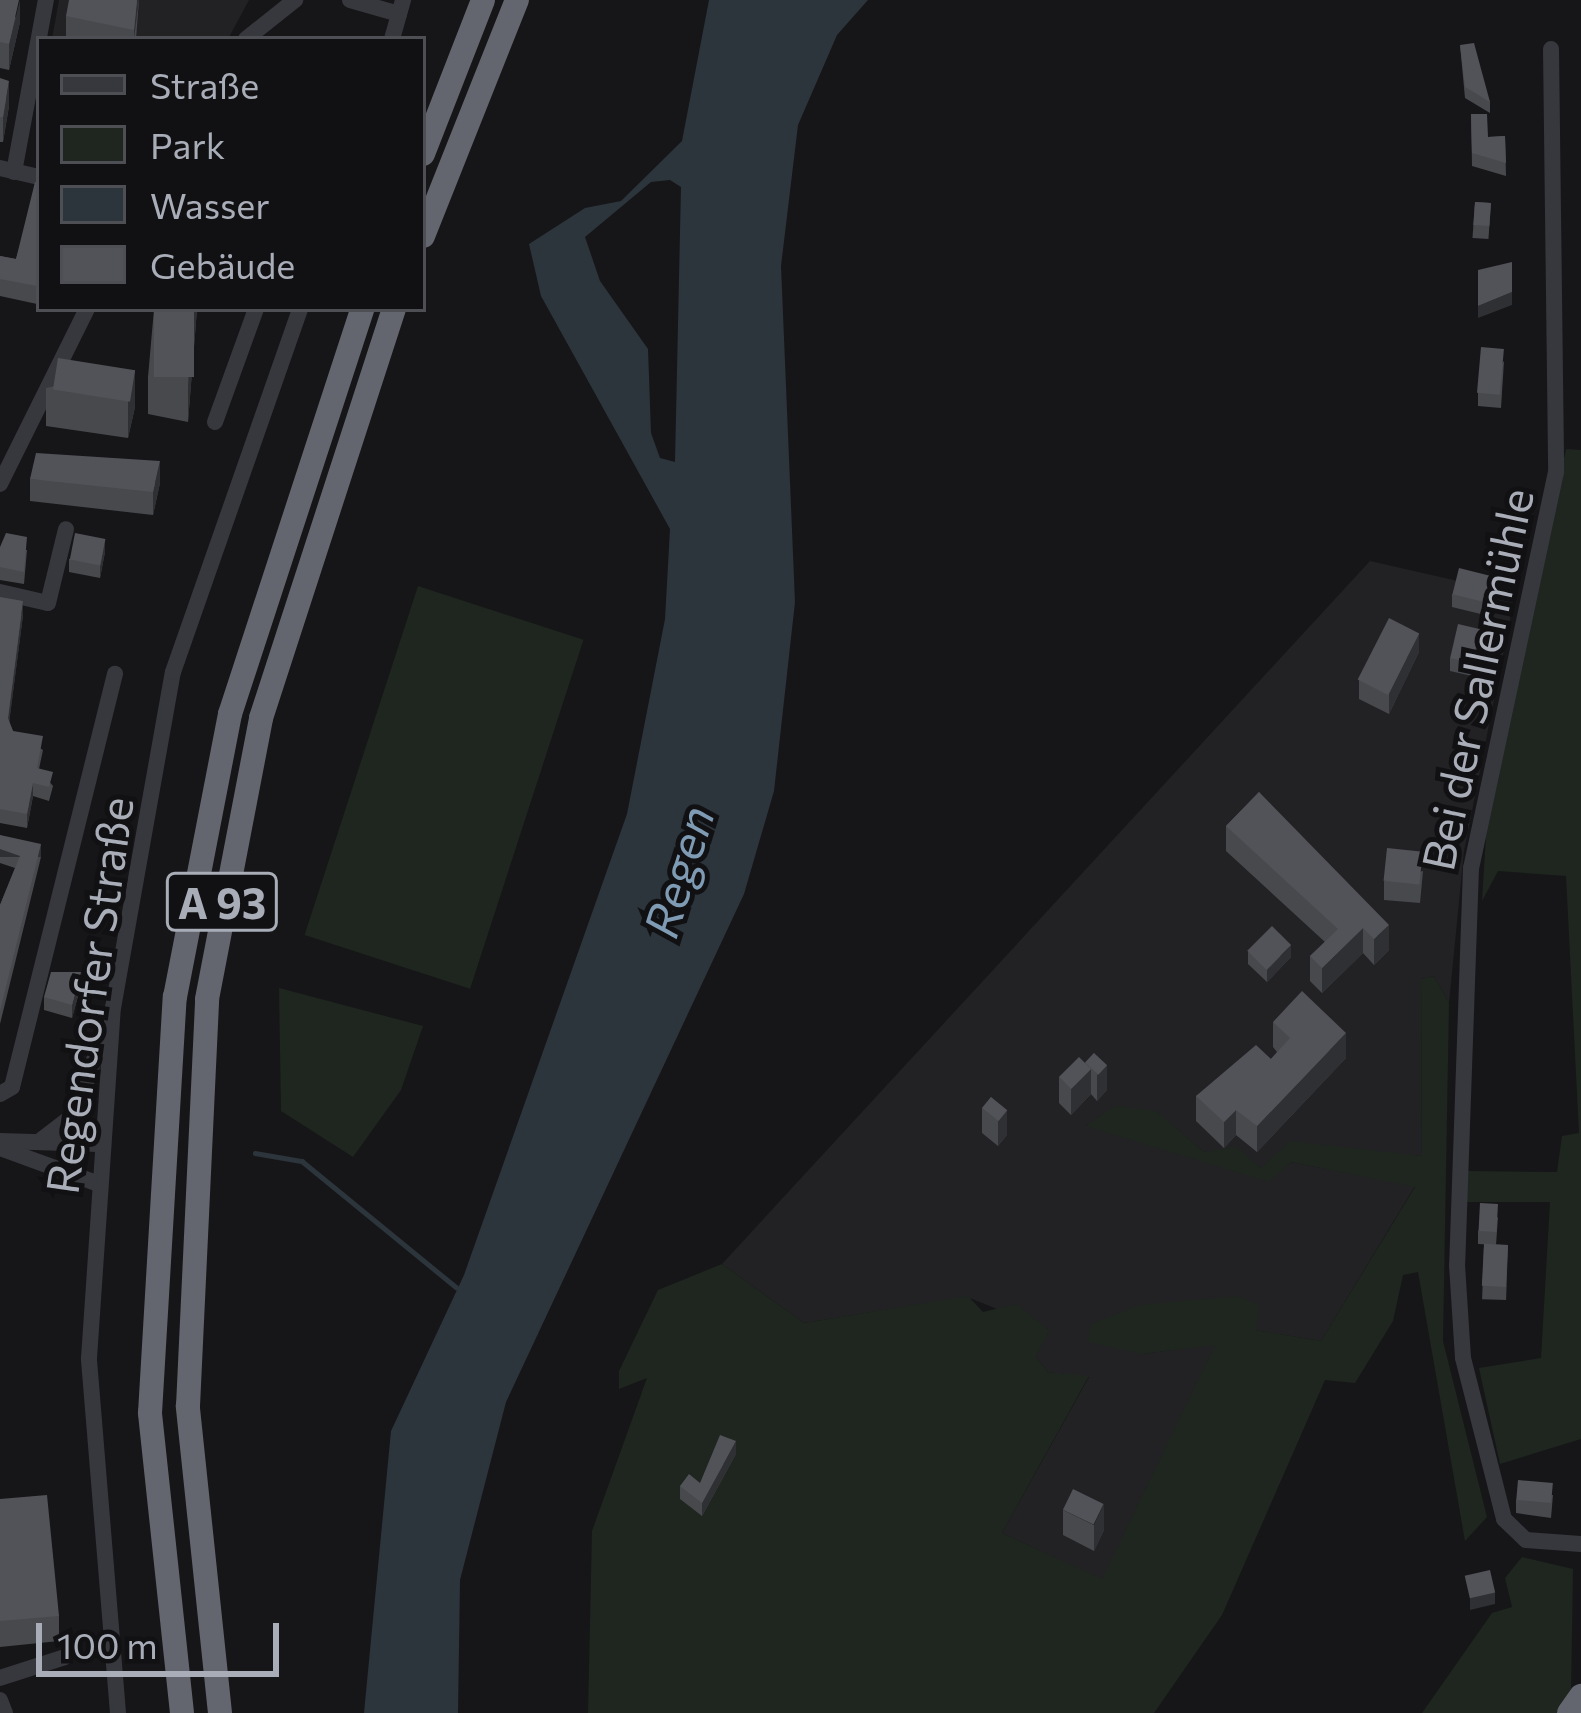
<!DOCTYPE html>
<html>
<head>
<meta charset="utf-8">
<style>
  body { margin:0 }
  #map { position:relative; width:1581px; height:1713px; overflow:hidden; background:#161618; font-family:Commissioner,sans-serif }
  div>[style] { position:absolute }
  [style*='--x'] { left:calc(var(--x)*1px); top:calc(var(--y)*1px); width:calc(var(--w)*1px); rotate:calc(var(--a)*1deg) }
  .built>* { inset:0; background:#222225 }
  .green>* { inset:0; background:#1e261f; transform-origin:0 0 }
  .water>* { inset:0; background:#2c353c }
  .stream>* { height:4.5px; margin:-2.25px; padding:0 2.25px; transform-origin:2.25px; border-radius:2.25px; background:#2c353c }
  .minor>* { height:16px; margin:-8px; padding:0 8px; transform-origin:8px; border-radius:8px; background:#37383d }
  .highway>* { height:24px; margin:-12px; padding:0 12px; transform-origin:12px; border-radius:12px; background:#63666e }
  .wall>* { inset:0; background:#47494d; transform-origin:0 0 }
  .shaded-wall>* { inset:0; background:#2f3033; transform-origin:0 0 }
  .building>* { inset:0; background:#525359; transform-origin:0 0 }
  span { translate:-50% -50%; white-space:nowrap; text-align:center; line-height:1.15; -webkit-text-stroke:10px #111113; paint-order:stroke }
  .shield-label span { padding:3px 9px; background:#111113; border:3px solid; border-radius:9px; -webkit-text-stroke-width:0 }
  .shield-label { font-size:42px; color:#a8adb8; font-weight:700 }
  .street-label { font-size:45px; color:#a8adb8 }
  .water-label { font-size:48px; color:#7f9bb3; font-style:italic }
  .legend { position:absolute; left:36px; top:36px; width:390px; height:276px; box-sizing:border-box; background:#111113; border:3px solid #4d4f55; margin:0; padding:15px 21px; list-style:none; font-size:36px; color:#a8adb8 }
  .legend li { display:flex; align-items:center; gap:24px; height:60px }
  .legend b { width:60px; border:3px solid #4d4f55 }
  .scale { position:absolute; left:36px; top:1623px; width:243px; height:54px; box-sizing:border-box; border:6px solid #a8adb8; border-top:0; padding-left:15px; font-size:36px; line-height:42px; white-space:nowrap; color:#a8adb8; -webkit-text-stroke:9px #111113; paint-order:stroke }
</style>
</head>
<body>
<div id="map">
  <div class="built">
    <div style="clip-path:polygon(59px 0,249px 0,228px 39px,52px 39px)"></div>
    <div style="clip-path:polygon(1370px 561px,1515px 594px,1464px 851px,1449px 1003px,1434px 976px,1421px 979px,1422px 1156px,1331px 1151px,1261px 1168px,1204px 1152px,1155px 1111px,1086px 1125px,1268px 1181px,1291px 1162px,1415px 1186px,1321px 1341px,1254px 1330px,1142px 1354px,1216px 1344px,1102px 1580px,1002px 1533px,1089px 1377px,1048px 1372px,1036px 1357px,1048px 1329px,967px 1297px,804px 1323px,722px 1264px)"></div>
  </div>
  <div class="green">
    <div style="clip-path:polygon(1566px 449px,1581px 450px,1581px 1439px,1500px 1464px,1479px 1368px,1541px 1358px,1550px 1202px,1466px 1202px,1468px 1171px,1557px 1172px,1562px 1136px,1579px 1133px,1566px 876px,1498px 871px,1482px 901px,1487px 820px)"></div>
    <div style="left:418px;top:586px;width:174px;height:367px;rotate:18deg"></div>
    <div style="clip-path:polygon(1434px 976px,1449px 1003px,1443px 1341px,1487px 1517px,1465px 1541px,1418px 1272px,1403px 1275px,1393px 1321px,1355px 1383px,1325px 1380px,1222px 1615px,1154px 1713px,588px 1713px,592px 1531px,647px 1378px,619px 1389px,619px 1371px,658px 1290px,722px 1264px,804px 1323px,968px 1296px,983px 1312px,1016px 1304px,1049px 1330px,1036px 1357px,1048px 1372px,1089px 1376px,1002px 1533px,1102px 1579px,1215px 1345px,1142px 1354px,1088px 1342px,1091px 1324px,1139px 1305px,1237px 1296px,1259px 1305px,1255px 1330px,1321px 1341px,1415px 1187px,1291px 1162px,1269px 1182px,1086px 1126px,1115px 1106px,1156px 1111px,1204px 1152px,1236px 1147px,1261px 1168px,1290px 1141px,1422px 1156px,1421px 979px)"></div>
    <div style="clip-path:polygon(279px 988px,423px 1026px,401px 1090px,353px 1157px,281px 1111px)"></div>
    <div style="clip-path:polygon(1522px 1557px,1573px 1569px,1571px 1694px,1558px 1713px,1422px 1713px,1492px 1613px,1512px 1607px,1505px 1578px)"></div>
  </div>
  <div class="water">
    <div style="clip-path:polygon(evenodd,709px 0,868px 0,837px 35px,798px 125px,781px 266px,795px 602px,774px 791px,744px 894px,506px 1402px,460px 1580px,458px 1713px,364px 1713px,391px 1431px,464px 1275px,627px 814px,665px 619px,670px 529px,541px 296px,529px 244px,585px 208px,621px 201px,682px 141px,709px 0,670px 180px,681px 187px,675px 462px,660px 458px,651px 433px,648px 349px,600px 281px,585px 237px,651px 182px,670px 180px)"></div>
  </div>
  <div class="stream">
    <div style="--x:255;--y:1153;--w:48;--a:9.7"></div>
    <div style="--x:302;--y:1161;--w:199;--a:39.3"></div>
  </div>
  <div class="minor">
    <div style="--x:350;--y:0;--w:51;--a:15.9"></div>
    <div style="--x:246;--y:39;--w:63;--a:-38.5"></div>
    <div style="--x:392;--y:39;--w:41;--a:-74.2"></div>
    <div style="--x:1551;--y:49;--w:423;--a:89.3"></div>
    <div style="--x:1556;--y:472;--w:405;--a:102.1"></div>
    <div style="--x:1471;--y:868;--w:397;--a:92"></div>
    <div style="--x:1457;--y:1265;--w:93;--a:86.3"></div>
    <div style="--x:1463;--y:1358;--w:166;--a:75.7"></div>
    <div style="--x:1504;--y:1519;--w:30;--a:44"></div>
    <div style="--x:1526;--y:1540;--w:55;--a:4.2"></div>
    <div style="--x:0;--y:168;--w:40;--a:13"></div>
    <div style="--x:14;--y:172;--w:175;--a:-79.5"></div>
    <div style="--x:215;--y:422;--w:120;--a:-70.1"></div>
    <div style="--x:0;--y:484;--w:195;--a:-63.6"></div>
    <div style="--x:0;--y:592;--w:49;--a:12.9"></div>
    <div style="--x:48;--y:603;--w:76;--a:-76.3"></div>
    <div style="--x:0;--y:1094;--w:14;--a:-30"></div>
    <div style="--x:12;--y:1087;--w:426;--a:-76"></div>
    <div style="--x:41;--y:1140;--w:43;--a:-37.4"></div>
    <div style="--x:75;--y:1114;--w:88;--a:-70.7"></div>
    <div style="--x:0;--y:1141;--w:99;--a:1.7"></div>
    <div style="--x:0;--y:1148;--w:102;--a:20"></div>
    <div style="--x:0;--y:1678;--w:68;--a:-17.9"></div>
    <div style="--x:0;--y:1700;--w:14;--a:69"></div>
    <div style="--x:118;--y:1713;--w:356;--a:-94.7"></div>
    <div style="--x:89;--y:1358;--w:351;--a:-86.1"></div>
    <div style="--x:113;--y:1008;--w:341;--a:-79.9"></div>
    <div style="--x:173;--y:672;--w:385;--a:-70.7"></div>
  </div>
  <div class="highway">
    <div style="--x:423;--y:154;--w:165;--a:-68.7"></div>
    <div style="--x:423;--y:236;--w:254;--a:-68.3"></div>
    <div style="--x:182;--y:1713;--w:302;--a:-96.1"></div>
    <div style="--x:150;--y:1413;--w:417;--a:-86.6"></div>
    <div style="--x:175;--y:997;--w:288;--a:-79"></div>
    <div style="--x:230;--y:714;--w:426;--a:-71.9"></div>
    <div style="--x:220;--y:1713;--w:309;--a:-96"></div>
    <div style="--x:188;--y:1406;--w:407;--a:-87.3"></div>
    <div style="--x:207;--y:999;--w:286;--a:-79.1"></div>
    <div style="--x:261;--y:718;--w:430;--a:-72"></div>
    <div style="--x:1569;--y:1713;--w:21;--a:-55"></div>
  </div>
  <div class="wall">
    <div style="clip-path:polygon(0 0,20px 22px,9px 70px,0 68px)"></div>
    <div style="clip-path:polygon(139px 0,136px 39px,66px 38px,66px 16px)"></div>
    <div style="clip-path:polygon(1460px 45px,1490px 102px,1490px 113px,1465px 98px)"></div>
    <div style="clip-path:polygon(0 78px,9px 106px,3px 142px,0 142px)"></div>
    <div style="clip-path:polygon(1471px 114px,1488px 137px,1505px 136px,1506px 176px,1472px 166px)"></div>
    <div style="clip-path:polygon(39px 183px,39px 296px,37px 304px,0 296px,0 256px,16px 259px)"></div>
    <div style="left:1475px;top:202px;width:16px;height:36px;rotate:4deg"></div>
    <div style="clip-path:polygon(154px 309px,197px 309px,188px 422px,148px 414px,148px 377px)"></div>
    <div style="clip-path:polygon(1504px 361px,1501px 408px,1478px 406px,1478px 393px)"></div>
    <div style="clip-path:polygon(135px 370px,135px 407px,128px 438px,46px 426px,46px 388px)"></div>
    <div style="clip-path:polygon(30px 479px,160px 483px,153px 515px,30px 501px)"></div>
    <div style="clip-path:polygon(0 547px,27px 550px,24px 584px,0 580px)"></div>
    <div style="clip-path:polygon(105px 552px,100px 578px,69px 572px,69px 559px)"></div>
    <div style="clip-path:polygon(1499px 591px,1493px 617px,1452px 607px,1452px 594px)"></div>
    <div style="clip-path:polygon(0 597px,23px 615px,9px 722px,13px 731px,43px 750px,39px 769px,53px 786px,49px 801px,33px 796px,27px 828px,0 823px)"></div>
    <div style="clip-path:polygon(1480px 641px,1472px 676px,1450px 671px,1450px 658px)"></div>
    <div style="clip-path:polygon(1419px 652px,1389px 714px,1359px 699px,1359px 680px)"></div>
    <div style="clip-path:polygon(1259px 792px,1389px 950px,1374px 965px,1363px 953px,1322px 993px,1310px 981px,1310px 956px,1325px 942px,1226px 851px,1226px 826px)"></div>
    <div style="clip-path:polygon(0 835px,41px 857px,0 1024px,0 905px,15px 868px,0 863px)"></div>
    <div style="clip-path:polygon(1423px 871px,1420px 903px,1384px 900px,1384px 881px)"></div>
    <div style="clip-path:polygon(1248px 952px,1291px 957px,1267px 982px,1248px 964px)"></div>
    <div style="clip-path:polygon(81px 985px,72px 1018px,44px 1010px,44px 997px)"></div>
    <div style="clip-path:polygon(1273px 1022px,1346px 1058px,1257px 1152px,1236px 1135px,1224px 1148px,1196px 1121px,1196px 1096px,1271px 1059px,1277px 1052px,1273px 1047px)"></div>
    <div style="clip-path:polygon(1094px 1053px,1107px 1090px,1097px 1101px,1091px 1094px,1071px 1115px,1059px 1103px,1059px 1077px,1085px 1063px)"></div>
    <div style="clip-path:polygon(991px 1097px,1007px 1135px,998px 1146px,982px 1133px,982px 1108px)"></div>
    <div style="clip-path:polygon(1498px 1217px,1496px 1245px,1478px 1244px,1478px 1231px)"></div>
    <div style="left:1508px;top:1245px;width:55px;height:24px;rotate:92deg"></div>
    <div style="clip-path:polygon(736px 1454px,702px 1516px,680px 1499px,680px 1486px,700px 1483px)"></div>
    <div style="clip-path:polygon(1553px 1495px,1551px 1518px,1516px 1513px,1516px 1500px)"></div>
    <div style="clip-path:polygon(0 1499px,59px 1616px,59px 1641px,0 1647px)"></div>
    <div style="clip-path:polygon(1063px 1510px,1104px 1530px,1094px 1551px,1063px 1535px)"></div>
  </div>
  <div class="shaded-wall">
    <div style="clip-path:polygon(20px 0,20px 22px,9px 70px,9px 44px)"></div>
    <div style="clip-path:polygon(137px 0,139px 0,134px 39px,134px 30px)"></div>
    <div style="clip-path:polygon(9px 81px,9px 106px,3px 142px,3px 117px)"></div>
    <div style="clip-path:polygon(1512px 292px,1512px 305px,1478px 318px,1478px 306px)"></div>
    <div style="clip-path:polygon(194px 309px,197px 309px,188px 422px,188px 385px)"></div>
    <div style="clip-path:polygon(135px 370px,135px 407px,128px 438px,128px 400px)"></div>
    <div style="clip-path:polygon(160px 461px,160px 483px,153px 515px,153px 492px)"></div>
    <div style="clip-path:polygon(105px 539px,105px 552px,100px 578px,100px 565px)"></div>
    <div style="clip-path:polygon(1499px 578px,1499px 591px,1493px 617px,1493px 604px)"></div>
    <div style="clip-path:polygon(23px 601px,23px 615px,8px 732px,8px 718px)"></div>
    <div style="clip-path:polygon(1480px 629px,1480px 641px,1472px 676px,1472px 663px)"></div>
    <div style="clip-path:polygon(1419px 633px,1419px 652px,1389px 714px,1389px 694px)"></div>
    <div style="clip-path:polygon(33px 783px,33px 796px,27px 828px,27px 814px)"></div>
    <div style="left:41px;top:844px;width:13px;height:172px;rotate:90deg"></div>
    <div style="clip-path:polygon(1389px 925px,1389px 950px,1374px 965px,1374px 939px)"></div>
    <div style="clip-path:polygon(1363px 928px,1363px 953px,1322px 993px,1322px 968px)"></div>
    <div style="clip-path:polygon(1291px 945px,1291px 957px,1267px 982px,1267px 970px)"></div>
    <div style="clip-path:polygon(81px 972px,81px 985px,72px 1018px,72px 1005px)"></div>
    <div style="clip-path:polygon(1346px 1033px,1346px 1058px,1257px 1152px,1257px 1126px)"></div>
    <div style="clip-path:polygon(1107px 1065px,1107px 1090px,1097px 1101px,1097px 1075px)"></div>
    <div style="clip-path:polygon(1091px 1069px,1091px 1094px,1071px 1115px,1071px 1089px)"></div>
    <div style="clip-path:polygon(1007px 1110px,1007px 1135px,998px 1146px,998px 1121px)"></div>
    <div style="clip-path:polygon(1236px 1110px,1236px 1135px,1224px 1148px,1224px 1122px)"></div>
    <div style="clip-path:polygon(736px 1441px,736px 1454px,702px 1516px,702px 1503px)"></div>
    <div style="clip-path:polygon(1104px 1504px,1104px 1530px,1094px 1551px,1094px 1525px)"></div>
    <div style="clip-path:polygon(1495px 1592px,1495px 1604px,1470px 1610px,1470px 1597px)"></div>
  </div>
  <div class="building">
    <div style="clip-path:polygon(0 0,19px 0,9px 44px,0 42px)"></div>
    <div style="clip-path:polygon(69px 0,137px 0,134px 30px,66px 16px)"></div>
    <div style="clip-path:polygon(1474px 43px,1490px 102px,1465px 87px,1460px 45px)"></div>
    <div style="clip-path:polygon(0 78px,9px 81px,3px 117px,0 117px)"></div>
    <div style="clip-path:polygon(1471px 114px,1487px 114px,1488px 137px,1505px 136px,1506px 163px,1472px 153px)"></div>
    <div style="clip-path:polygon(35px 182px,39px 183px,37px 286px,0 279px,0 256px,16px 259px)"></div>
    <div style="left:1475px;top:202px;width:16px;height:23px;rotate:4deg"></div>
    <div style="clip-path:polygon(1512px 262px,1512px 292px,1478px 306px,1478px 270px)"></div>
    <div style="left:154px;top:309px;width:40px;height:68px"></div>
    <div style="left:1481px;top:347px;width:23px;height:46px;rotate:5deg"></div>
    <div style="left:58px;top:358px;width:78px;height:32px;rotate:9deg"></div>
    <div style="clip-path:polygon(36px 453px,160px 461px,153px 492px,30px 479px)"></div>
    <div style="clip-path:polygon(6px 533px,27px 537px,24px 572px,0 567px,0 547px)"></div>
    <div style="left:75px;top:533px;width:31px;height:27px;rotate:11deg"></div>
    <div style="left:1459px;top:568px;width:41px;height:27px;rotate:14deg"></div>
    <div style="clip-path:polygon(0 597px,23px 601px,8px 718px,13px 731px,43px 736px,37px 768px,53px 772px,49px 787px,33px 783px,27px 814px,0 809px,0 811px)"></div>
    <div style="left:1389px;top:618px;width:34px;height:69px;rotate:27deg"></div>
    <div style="left:1458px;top:624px;width:23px;height:35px;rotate:13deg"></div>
    <div style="clip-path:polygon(1259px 792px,1389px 925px,1374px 939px,1363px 928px,1322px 968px,1310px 956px,1338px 929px,1226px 826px)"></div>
    <div style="clip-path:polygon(0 835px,41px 844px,0 1011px,0 905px,20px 856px,0 849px)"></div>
    <div style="left:1387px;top:848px;width:36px;height:33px;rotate:6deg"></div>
    <div style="left:1272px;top:926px;width:27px;height:35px;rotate:45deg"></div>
    <div style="clip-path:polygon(51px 972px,81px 972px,72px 1005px,44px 997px)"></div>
    <div style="clip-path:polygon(1302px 991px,1346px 1033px,1257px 1126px,1236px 1110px,1224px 1122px,1196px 1096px,1256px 1045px,1271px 1059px,1290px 1038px,1273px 1022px)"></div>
    <div style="left:1094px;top:1053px;width:18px;height:13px;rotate:43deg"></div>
    <div style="left:1079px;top:1057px;width:17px;height:28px;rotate:45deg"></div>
    <div style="left:991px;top:1097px;width:21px;height:14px;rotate:39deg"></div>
    <div style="left:1480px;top:1203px;width:18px;height:28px;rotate:3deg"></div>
    <div style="left:1508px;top:1245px;width:42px;height:24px;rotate:93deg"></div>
    <div style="clip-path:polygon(720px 1435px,736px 1441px,702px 1503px,680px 1486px,689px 1474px,700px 1483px)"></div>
    <div style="left:1518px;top:1480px;width:35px;height:20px;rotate:5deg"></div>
    <div style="left:1073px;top:1489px;width:34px;height:23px;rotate:26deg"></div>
    <div style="clip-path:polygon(47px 1495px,59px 1616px,0 1621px,0 1499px)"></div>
    <div style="left:1490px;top:1570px;width:23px;height:26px;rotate:77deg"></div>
  </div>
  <div class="shield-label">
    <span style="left:222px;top:902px">A 93</span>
  </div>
  <div class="street-label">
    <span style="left:1476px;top:679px;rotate:-78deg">Bei der Sallermühle</span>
    <span style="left:88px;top:995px;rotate:-82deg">Regendorfer Straße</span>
  </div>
  <div class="water-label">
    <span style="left:677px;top:871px;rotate:-73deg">Regen</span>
  </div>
  <ul class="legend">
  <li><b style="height:15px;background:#37383d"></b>Straße</li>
  <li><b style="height:33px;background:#1e261f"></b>Park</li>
  <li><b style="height:33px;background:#2c353c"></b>Wasser</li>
  <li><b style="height:33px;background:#525359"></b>Gebäude</li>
  </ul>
  <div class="scale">100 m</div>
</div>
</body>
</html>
